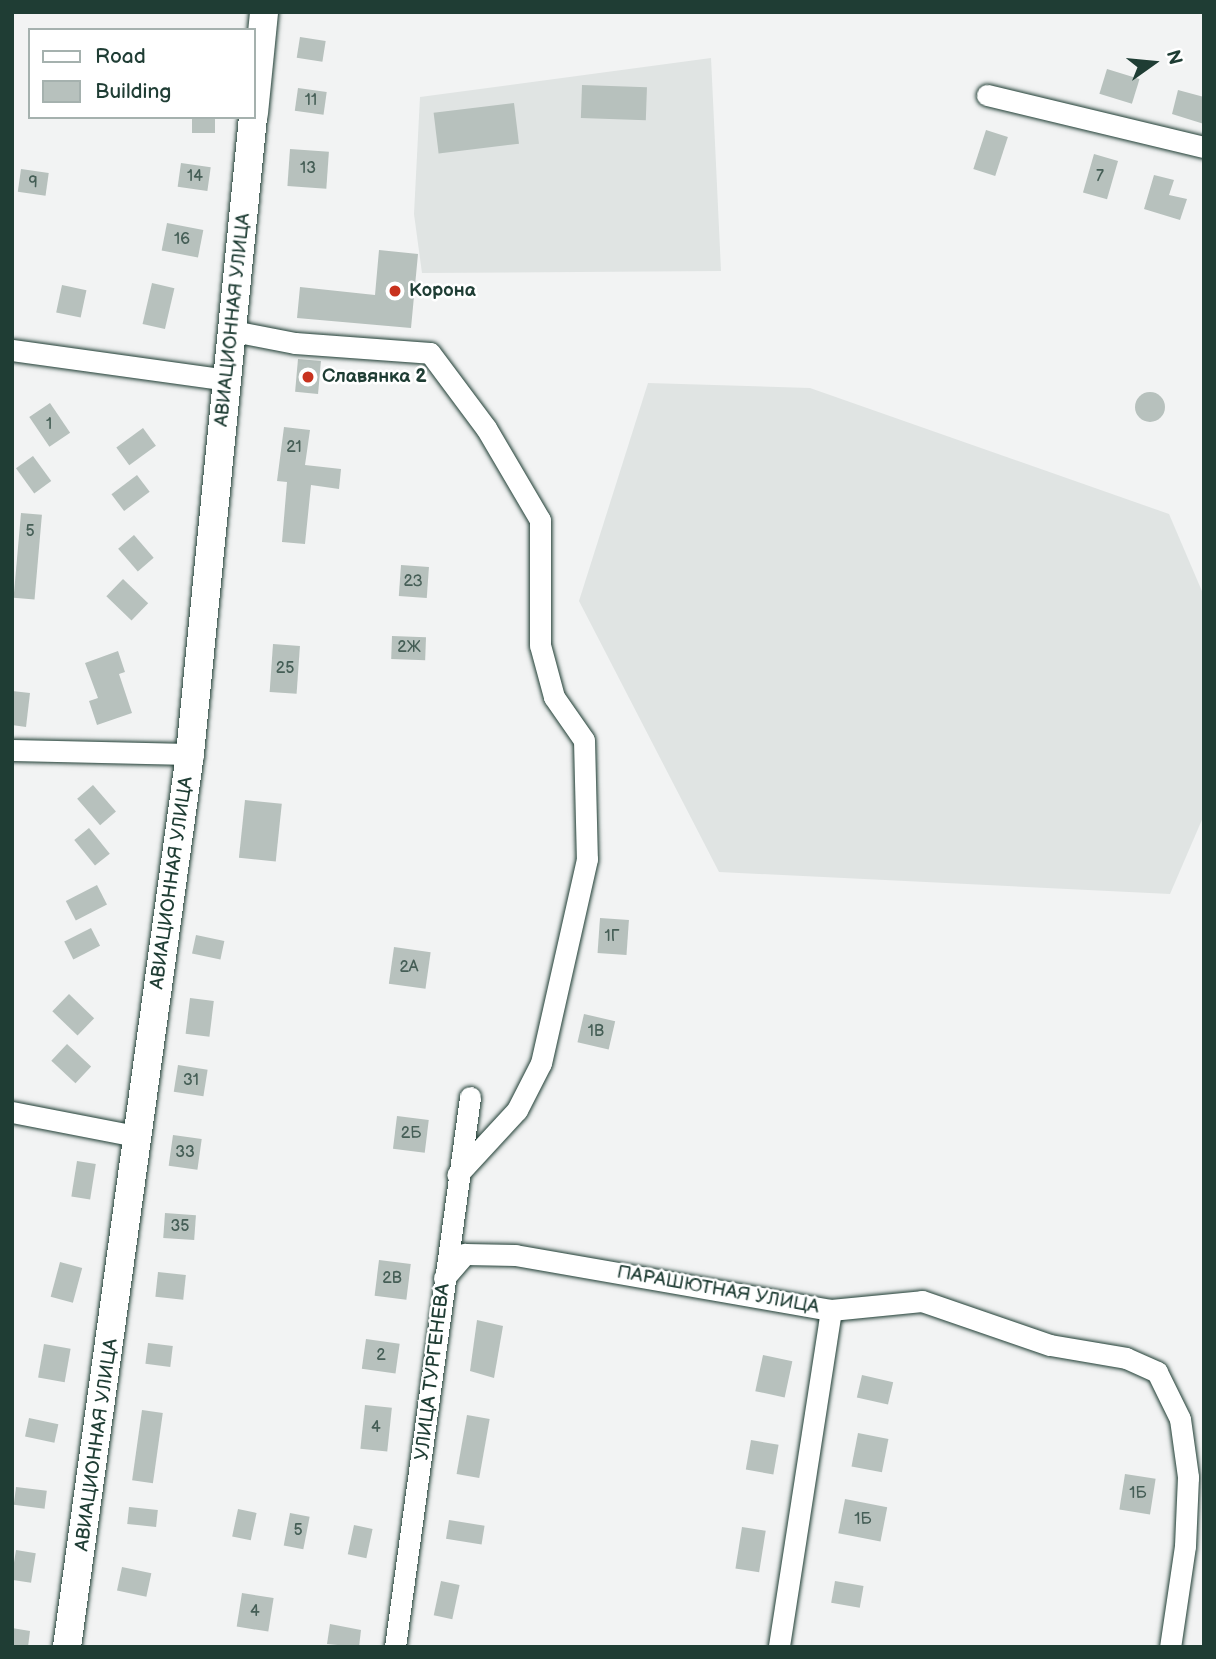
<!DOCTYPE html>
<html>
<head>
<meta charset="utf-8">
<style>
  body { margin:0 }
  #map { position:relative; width:1216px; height:1659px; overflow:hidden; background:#f2f3f3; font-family:"Balsamiq Sans",sans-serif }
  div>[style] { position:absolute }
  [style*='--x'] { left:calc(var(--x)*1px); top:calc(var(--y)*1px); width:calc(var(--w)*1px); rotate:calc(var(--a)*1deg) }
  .built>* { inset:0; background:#e0e4e3 }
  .building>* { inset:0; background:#b7c1bd; transform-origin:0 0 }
  .round { border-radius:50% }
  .roads { filter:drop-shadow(0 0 2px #1f3d34) drop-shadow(0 0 2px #1f3d34) }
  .minor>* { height:21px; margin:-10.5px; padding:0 10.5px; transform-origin:10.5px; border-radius:10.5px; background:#fff }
  .major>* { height:28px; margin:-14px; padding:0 14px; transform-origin:14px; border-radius:14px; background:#fff }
  .dots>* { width:19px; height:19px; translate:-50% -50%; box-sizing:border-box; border:4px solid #fff; border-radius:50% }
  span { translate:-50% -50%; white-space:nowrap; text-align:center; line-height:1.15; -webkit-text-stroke:5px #fff; paint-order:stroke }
  .number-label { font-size:16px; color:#455e56 }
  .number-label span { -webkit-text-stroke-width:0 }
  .poi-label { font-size:19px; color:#1f3d34; font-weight:700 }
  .left { translate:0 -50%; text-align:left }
  .street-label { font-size:19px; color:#1f3d34 }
  .frame { position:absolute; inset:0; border:14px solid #1f3d34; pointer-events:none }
  .legend { position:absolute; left:28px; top:28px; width:228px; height:91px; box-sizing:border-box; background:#fff; border:2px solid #a5b1ae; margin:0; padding:9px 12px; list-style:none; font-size:21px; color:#1f3d34 }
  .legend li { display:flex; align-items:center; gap:14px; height:35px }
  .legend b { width:35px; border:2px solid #a5b1ae }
  .north { position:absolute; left:1118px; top:28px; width:70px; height:70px; -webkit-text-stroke:5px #fff; paint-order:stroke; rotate:75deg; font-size:19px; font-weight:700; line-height:28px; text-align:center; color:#1f3d34 }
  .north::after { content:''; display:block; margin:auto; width:24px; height:32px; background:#1f3d34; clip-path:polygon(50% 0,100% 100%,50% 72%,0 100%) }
</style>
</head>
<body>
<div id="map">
  <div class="built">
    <div style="clip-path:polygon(711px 58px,721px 271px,422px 273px,414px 214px,420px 97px)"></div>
    <div style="clip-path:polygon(648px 383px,810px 388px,1169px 514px,1204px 596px,1204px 815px,1170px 894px,719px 872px,579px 601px)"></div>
  </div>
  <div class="building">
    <div style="left:300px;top:37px;width:26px;height:21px;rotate:9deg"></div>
    <div style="left:1107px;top:69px;width:34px;height:26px;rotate:17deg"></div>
    <div style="left:582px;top:85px;width:65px;height:33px;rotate:2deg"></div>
    <div style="left:298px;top:88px;width:29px;height:23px;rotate:8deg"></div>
    <div style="clip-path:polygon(1178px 90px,1204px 97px,1204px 124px,1172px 114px)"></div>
    <div style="left:514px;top:103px;width:41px;height:81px;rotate:83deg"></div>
    <div style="left:192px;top:117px;width:23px;height:16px"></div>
    <div style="left:986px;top:130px;width:23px;height:41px;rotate:18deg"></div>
    <div style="left:290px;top:149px;width:39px;height:37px;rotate:4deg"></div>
    <div style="left:1094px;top:154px;width:25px;height:40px;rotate:16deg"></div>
    <div style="left:181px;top:163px;width:30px;height:24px;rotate:8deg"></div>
    <div style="left:21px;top:169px;width:28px;height:23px;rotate:8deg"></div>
    <div style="clip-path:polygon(1154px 175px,1174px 180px,1169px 195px,1187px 199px,1180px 220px,1144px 209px)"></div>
    <div style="left:167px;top:223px;width:37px;height:28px;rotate:11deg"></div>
    <div style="clip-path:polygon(379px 250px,418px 254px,411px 328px,297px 318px,300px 287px,375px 295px)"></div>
    <div style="left:152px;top:283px;width:23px;height:42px;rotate:13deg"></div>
    <div style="left:62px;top:285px;width:25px;height:28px;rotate:12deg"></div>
    <div style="left:298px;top:359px;width:23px;height:33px;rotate:5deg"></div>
    <div class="round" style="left:1135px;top:392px;width:30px;height:30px"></div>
    <div style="left:50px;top:403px;width:36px;height:25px;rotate:56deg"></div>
    <div style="clip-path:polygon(284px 427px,310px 430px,305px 465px,341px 469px,339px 489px,311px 485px,305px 544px,282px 542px,287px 482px,277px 481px)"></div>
    <div style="left:143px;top:428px;width:22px;height:33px;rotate:54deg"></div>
    <div style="left:33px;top:456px;width:31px;height:21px;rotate:54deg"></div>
    <div style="left:137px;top:475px;width:21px;height:32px;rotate:53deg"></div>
    <div style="left:21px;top:513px;width:21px;height:85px;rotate:5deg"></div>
    <div style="left:134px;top:535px;width:30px;height:21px;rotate:49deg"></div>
    <div style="left:401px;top:565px;width:28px;height:31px;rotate:4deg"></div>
    <div style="left:123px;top:579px;width:35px;height:24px;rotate:44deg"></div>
    <div style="left:392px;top:636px;width:34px;height:23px;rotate:2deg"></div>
    <div style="left:273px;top:644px;width:27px;height:48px;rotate:4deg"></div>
    <div style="clip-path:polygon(118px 651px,125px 672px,119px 674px,132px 713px,97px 725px,89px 701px,98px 698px,85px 663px)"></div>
    <div style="clip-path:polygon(12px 691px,30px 693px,26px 727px,12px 725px)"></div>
    <div style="left:93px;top:785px;width:35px;height:21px;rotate:49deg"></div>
    <div style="left:245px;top:800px;width:37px;height:58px;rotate:6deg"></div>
    <div style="left:89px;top:828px;width:33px;height:19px;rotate:51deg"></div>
    <div style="left:97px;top:885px;width:22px;height:35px;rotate:63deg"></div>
    <div style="left:600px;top:918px;width:29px;height:35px;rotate:4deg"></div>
    <div style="left:91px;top:928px;width:20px;height:30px;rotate:63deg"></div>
    <div style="left:196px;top:935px;width:29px;height:19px;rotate:12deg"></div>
    <div style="left:394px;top:947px;width:37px;height:37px;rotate:8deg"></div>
    <div style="left:69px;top:994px;width:35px;height:24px;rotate:44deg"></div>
    <div style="left:190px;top:998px;width:24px;height:36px;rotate:7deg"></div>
    <div style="left:584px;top:1014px;width:32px;height:29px;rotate:13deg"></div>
    <div style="left:67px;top:1044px;width:33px;height:23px;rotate:43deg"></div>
    <div style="left:178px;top:1065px;width:30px;height:27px;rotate:9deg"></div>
    <div style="left:397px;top:1116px;width:32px;height:33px;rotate:7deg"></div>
    <div style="left:173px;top:1135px;width:29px;height:31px;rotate:8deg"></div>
    <div style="left:77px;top:1161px;width:19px;height:36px;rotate:9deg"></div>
    <div style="left:165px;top:1213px;width:31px;height:25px;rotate:4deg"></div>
    <div style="left:379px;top:1260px;width:32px;height:36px;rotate:7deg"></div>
    <div style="left:60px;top:1262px;width:23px;height:36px;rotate:15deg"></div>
    <div style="left:158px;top:1272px;width:28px;height:25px;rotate:6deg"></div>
    <div style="clip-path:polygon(477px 1320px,503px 1326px,494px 1378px,470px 1371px)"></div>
    <div style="left:366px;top:1339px;width:34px;height:30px;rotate:8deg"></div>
    <div style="left:148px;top:1343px;width:25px;height:21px;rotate:7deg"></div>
    <div style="left:44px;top:1344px;width:27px;height:34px;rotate:10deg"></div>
    <div style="left:763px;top:1355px;width:30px;height:37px;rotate:12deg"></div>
    <div style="left:862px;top:1375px;width:32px;height:23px;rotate:13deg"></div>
    <div style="left:365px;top:1405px;width:27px;height:44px;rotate:6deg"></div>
    <div style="left:142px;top:1410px;width:21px;height:71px;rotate:8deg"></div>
    <div style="left:467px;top:1415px;width:23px;height:60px;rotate:10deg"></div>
    <div style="left:29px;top:1418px;width:30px;height:19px;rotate:12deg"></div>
    <div style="left:858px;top:1433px;width:31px;height:34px;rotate:11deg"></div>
    <div style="left:751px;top:1440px;width:28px;height:30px;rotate:10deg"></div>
    <div style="left:1125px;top:1474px;width:31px;height:36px;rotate:9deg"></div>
    <div style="left:16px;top:1487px;width:31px;height:18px;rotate:7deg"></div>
    <div style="left:845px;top:1499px;width:43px;height:35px;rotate:11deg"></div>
    <div style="left:129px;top:1507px;width:29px;height:17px;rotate:6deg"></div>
    <div style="left:238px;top:1509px;width:19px;height:28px;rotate:12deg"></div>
    <div style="left:290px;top:1513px;width:20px;height:33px;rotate:11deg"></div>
    <div style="left:449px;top:1520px;width:36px;height:19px;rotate:9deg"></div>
    <div style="left:354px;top:1525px;width:19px;height:30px;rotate:12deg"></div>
    <div style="left:742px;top:1527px;width:24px;height:42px;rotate:9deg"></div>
    <div style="left:16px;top:1550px;width:20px;height:30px;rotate:9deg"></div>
    <div style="left:122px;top:1567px;width:30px;height:24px;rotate:12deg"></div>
    <div style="left:441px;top:1581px;width:19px;height:35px;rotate:12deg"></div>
    <div style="left:835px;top:1581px;width:29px;height:22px;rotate:10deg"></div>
    <div style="left:242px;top:1593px;width:32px;height:34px;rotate:9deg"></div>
    <div style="clip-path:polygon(330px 1624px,361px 1630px,359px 1647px,327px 1644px)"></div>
    <div style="clip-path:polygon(12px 1628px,30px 1631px,28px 1647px,12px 1647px)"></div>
  </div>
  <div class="roads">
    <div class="minor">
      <div style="--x:987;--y:95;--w:223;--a:13.5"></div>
      <div style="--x:233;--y:331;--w:63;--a:11"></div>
      <div style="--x:295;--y:343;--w:135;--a:4.2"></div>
      <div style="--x:430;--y:353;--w:94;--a:53.3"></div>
      <div style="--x:486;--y:428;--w:107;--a:59.6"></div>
      <div style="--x:540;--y:520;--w:125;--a:90"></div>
      <div style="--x:540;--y:645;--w:54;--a:74.9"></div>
      <div style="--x:554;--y:697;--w:52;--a:55.1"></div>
      <div style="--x:584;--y:740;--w:119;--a:88.6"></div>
      <div style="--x:587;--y:859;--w:209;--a:102.7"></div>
      <div style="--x:541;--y:1063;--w:53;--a:117.1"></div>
      <div style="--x:517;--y:1110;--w:88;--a:132.7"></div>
      <div style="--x:12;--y:350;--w:217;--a:7.9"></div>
      <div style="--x:12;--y:750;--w:178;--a:1.3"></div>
      <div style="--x:12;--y:1112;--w:126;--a:11"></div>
      <div style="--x:444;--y:1278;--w:32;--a:-49"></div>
      <div style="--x:465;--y:1254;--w:50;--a:1.1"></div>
      <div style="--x:515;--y:1255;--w:321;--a:9.9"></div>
      <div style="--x:831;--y:1310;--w:341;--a:98.8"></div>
      <div style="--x:831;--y:1310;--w:91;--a:-5.6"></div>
      <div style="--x:922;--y:1301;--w:135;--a:19"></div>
      <div style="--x:1050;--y:1345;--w:77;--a:9.7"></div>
      <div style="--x:1126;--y:1358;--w:34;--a:24"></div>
      <div style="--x:1157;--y:1372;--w:52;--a:63.9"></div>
      <div style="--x:1180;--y:1419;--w:59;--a:82.1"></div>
      <div style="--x:1188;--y:1477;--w:69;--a:92.5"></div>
      <div style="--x:1185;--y:1546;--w:102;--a:98.4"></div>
      <div style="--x:395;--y:1647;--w:555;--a:-82.23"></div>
    </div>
    <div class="major">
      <div style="--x:254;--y:113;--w:101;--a:-84.3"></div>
      <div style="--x:67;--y:1647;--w:901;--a:-82.16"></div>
      <div style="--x:190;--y:754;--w:640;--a:-84.35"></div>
    </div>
  </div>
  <div class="dots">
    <div style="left:395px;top:291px;background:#c8321e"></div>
    <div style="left:308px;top:377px;background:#c8321e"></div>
  </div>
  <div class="number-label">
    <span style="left:311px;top:101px">11</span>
    <span style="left:308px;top:169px">13</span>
    <span style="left:195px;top:177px">14</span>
    <span style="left:1100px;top:177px">7</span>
    <span style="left:33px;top:183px">9</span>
    <span style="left:182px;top:240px">16</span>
    <span style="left:49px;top:425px">1</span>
    <span style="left:294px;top:448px">21</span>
    <span style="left:30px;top:532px">5</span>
    <span style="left:413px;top:582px">2З</span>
    <span style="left:409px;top:648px">2Ж</span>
    <span style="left:285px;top:669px">25</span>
    <span style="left:612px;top:937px">1Г</span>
    <span style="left:409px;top:968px">2А</span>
    <span style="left:596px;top:1032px">1В</span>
    <span style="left:191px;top:1081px">31</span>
    <span style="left:411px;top:1134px">2Б</span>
    <span style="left:185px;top:1153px">33</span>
    <span style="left:180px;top:1227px">35</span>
    <span style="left:392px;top:1279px">2В</span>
    <span style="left:381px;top:1356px">2</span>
    <span style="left:376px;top:1428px">4</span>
    <span style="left:1138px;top:1494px">1Б</span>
    <span style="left:863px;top:1520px">1Б</span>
    <span style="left:298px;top:1531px">5</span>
    <span style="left:255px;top:1612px">4</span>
  </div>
  <div class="poi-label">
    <span class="left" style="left:409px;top:291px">Корона</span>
    <span class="left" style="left:322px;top:377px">Славянка 2</span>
  </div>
  <div class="street-label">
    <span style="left:233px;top:320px;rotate:-84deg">АВИАЦИОННАЯ УЛИЦА</span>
    <span style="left:172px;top:883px;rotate:-82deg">АВИАЦИОННАЯ УЛИЦА</span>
    <span style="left:718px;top:1290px;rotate:10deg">ПАРАШЮТНАЯ УЛИЦА</span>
    <span style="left:433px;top:1372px;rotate:-83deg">УЛИЦА ТУРГЕНЕВА</span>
    <span style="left:97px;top:1445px;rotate:-82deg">АВИАЦИОННАЯ УЛИЦА</span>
  </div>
  <div class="frame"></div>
  <ul class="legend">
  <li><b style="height:9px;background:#fff"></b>Road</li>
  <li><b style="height:19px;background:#b7c1bd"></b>Building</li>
  </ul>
  <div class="north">N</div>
</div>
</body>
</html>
